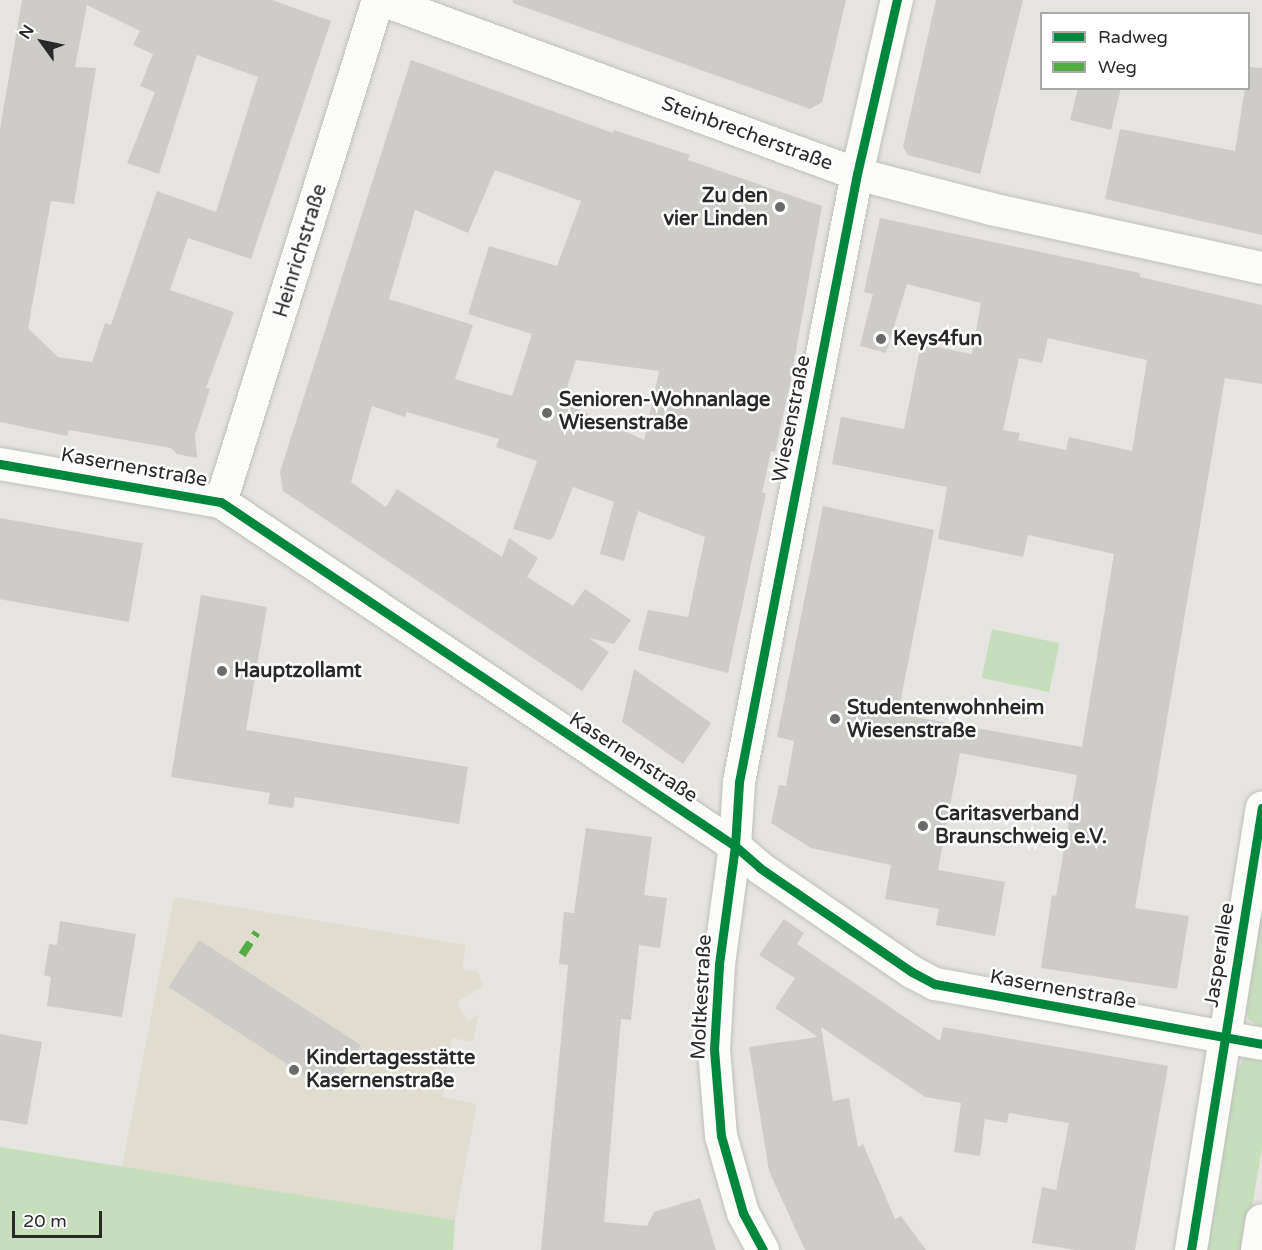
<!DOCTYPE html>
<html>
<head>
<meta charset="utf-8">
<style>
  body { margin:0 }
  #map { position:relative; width:1262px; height:1250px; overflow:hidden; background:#e6e4e0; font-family:"Varela Round",sans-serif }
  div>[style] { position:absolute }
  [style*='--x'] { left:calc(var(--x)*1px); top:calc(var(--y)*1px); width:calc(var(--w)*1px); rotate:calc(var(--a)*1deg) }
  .education>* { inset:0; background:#e0dccf }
  .green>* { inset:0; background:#c7debd; transform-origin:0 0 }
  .building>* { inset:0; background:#ceccc9; transform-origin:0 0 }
  .roads { filter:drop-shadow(0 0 2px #c0c0bf) drop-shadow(0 0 2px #c0c0bf) }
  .minor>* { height:32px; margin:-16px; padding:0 16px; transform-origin:16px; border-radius:16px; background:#fbfbfa }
  .quiet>* { height:8px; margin-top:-4px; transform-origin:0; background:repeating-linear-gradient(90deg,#53ab44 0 15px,transparent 0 23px) }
  .cycleway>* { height:9px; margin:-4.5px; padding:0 4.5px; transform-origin:4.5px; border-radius:4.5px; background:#00873e }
  .dots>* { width:16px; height:16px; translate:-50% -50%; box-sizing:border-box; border:3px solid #fff; border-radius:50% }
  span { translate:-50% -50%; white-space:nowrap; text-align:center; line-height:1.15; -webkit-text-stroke:5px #fff; paint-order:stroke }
  .street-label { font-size:20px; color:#292929 }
  .poi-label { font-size:20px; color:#292929; font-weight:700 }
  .right { translate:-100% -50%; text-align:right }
  .left { translate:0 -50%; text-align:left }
  .legend { position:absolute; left:1040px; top:12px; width:210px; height:78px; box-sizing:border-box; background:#fff; border:2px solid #a9a9a9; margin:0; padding:8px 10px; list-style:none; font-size:18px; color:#292929 }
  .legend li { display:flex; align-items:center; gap:12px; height:30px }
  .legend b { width:30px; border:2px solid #a9a9a9 }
  .north { position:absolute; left:12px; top:12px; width:60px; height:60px; -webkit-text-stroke:4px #fff; paint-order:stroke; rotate:303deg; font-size:16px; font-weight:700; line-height:24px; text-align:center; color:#292929 }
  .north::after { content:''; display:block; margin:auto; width:21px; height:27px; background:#292929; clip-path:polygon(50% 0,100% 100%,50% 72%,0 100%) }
  .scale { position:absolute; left:12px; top:1211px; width:90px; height:27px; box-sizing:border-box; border:3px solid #292929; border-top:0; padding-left:8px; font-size:18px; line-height:21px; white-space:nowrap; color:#292929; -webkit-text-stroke:4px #fff; paint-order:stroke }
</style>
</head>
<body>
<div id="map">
  <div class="education">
    <div style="clip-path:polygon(174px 897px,466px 945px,462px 969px,478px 972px,483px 986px,457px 1002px,468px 1022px,479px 1014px,473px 1042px,452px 1038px,442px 1097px,477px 1104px,455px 1220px,122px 1167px)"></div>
  </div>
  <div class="green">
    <div style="left:992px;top:629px;width:69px;height:50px;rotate:12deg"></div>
    <div style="clip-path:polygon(1262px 899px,1262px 1027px,1260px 1027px,1248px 1019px,1245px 1005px)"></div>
    <div style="clip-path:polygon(1245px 1056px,1262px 1057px,1262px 1147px,1245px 1250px,1206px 1250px,1235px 1076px)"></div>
    <div style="clip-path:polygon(0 1147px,455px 1220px,453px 1250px,0 1250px)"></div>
  </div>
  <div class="building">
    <div style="clip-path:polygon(evenodd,22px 0,272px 0,331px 21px,251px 259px,188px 238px,170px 290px,234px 312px,206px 388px,210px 389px,195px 435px,197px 458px,177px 454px,171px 448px,69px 430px,67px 436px,0 422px,0 129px,22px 0,87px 5px,140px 31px,133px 45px,153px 54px,140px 86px,155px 92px,127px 163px,159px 174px,197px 55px,258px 77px,216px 212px,157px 191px,111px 325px,105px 323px,92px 362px,58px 357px,28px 328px,51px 201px,74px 204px,96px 68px,75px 67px,87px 5px)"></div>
    <div style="clip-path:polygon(513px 0,846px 0,822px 102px,810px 109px,513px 3px)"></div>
    <div style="clip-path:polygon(936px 0,1023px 0,980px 174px,908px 155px,903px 147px)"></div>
    <div style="clip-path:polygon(evenodd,411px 60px,613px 133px,614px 130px,690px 155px,688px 160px,822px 206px,790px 384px,775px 452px,771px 451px,762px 493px,766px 493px,728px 673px,638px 650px,648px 610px,688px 617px,705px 537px,638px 511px,624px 561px,600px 554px,614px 502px,573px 487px,554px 536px,550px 540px,513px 529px,537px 461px,496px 447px,499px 439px,407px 412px,405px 417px,372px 406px,351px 482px,386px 507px,397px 489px,502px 557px,509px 538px,538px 558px,527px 577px,573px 606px,585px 589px,631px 620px,614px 644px,589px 638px,609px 652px,582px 691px,283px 491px,280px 472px,411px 60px,495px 170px,581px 201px,557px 266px,489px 246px,468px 314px,532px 334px,512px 396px,455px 379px,473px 325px,389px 299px,415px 210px,468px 233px,495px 170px,411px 60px,576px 360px,659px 371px,644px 440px,562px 402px,576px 360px)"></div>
    <div style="clip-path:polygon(1249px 67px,1262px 68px,1262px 235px,1105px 199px,1120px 129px,1235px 151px,1245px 88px,1248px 88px)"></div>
    <div style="clip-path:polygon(1078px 88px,1121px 88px,1111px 130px,1070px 120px)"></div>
    <div style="clip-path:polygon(evenodd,880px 218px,1140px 273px,1140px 277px,1262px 305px,1262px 384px,1225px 378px,1135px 908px,1189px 916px,1177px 989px,1041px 968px,1052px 895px,1056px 896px,1077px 775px,960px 753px,938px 870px,1005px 882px,995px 936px,936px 925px,939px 909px,885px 899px,891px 865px,811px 848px,771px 823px,779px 785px,786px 786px,794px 741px,777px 737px,823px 506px,934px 530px,898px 714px,1082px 747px,1114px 554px,1028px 535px,1023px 557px,938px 539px,947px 487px,832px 464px,841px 417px,904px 429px,921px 344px,972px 354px,981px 303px,907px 284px,886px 353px,860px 346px,873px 294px,864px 292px,880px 218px,1048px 338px,1147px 360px,1132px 451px,1069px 437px,1066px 450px,1018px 440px,1020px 433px,1003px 430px,1019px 358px,1042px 363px,1048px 338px)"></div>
    <div style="left:0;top:518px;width:145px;height:80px;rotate:10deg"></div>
    <div style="clip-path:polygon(201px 595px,267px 607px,246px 730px,468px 767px,459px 824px,295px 797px,293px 808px,268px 804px,270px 793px,171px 777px)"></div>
    <div style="clip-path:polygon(634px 669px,711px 723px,683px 764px,622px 722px)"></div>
    <div style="clip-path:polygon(586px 828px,652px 837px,644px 895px,667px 898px,660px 948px,639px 945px,631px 1020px,621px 1019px,604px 1222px,647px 1226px,654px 1212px,700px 1198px,716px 1250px,541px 1250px,568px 965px,559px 964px,564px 912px,574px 913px)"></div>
    <div style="clip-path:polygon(784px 919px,804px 933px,797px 944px,940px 1041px,943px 1027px,1168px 1066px,1135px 1250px,1076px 1250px,1032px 1243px,1042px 1187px,1056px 1190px,1069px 1123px,1009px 1113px,1007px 1123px,985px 1119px,980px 1156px,954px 1152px,961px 1103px,925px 1097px,821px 1027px,833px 1101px,849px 1098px,858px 1147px,863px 1144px,895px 1219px,901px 1216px,926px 1250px,805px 1250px,769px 1171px,749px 1047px,818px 1037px,775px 1008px,795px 978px,759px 955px)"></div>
    <div style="clip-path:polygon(60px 921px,136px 934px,122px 1017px,47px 1006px,51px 977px,44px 975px,49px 944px,57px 945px)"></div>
    <div style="left:199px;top:940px;width:193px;height:56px;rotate:33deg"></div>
    <div style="clip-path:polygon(0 1034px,42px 1042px,27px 1125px,0 1120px)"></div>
  </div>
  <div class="roads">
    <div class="minor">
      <div style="--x:382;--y:0;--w:506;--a:20.12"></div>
      <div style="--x:857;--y:174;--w:138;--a:14.6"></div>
      <div style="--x:991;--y:209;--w:277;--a:12.3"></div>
      <div style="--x:0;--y:464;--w:224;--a:9.8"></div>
      <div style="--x:221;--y:502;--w:618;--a:33.79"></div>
      <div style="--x:735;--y:846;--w:33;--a:41"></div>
      <div style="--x:760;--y:868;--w:184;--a:34.4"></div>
      <div style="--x:912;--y:972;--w:26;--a:28"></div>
      <div style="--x:935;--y:984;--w:332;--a:10.4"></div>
      <div style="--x:221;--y:502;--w:526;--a:-72.63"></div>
      <div style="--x:763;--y:1250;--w:42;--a:-118.4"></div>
      <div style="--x:743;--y:1213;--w:80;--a:-105.9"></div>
      <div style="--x:721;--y:1136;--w:87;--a:-94.6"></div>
      <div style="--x:714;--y:1049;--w:85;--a:-86.6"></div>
      <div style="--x:719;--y:964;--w:119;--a:-82.3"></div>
      <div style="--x:735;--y:846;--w:64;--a:-86.4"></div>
      <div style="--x:739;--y:782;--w:619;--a:-79.02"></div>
      <div style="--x:857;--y:174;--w:179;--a:-77.1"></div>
      <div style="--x:1191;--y:1250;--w:448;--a:-80.9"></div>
      <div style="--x:1257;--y:1250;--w:30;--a:-81"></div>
    </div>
  </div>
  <div class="quiet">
    <div style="--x:242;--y:955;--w:27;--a:-57"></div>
  </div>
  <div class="cycleway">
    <div style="--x:0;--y:464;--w:224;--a:9.8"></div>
    <div style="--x:221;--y:502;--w:618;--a:33.79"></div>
    <div style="--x:735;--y:846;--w:33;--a:41"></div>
    <div style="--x:760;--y:868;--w:184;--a:34.4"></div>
    <div style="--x:912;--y:972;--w:26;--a:28"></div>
    <div style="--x:935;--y:984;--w:332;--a:10.4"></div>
    <div style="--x:763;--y:1250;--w:42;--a:-118.4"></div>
    <div style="--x:743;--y:1213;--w:80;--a:-105.9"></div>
    <div style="--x:721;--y:1136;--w:87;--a:-94.6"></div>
    <div style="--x:714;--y:1049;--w:85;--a:-86.6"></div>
    <div style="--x:719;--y:964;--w:119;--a:-82.3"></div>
    <div style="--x:735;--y:846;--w:64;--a:-86.4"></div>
    <div style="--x:739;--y:782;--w:619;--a:-79.02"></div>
    <div style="--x:857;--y:174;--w:179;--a:-77.1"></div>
    <div style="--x:1191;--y:1250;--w:448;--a:-80.9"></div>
  </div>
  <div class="dots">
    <div style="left:780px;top:207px;background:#6b6a69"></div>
    <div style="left:881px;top:339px;background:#6b6a69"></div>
    <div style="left:547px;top:413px;background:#6b6a69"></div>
    <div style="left:222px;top:671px;background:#6b6a69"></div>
    <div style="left:835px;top:719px;background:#6b6a69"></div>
    <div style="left:923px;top:826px;background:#6b6a69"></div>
    <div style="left:294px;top:1070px;background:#6b6a69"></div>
  </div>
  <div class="street-label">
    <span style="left:747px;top:134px;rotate:20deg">Steinbrecherstraße</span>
    <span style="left:301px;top:251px;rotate:-73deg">Heinrichstraße</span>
    <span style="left:792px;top:419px;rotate:-79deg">Wiesenstraße</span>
    <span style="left:134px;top:468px;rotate:10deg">Kasernenstraße</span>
    <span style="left:633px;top:758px;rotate:33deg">Kasernenstraße</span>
    <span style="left:1220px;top:955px;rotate:-81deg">Jasperallee</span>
    <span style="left:1063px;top:990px;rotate:10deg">Kasernenstraße</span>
    <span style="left:702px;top:997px;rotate:-87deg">Moltkestraße</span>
  </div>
  <div class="poi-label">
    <span class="right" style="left:768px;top:208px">Zu den<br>vier Linden</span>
    <span class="left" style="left:893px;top:339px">Keys4fun</span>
    <span class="left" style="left:559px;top:412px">Senioren-Wohnanlage<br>Wiesenstraße</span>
    <span class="left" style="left:234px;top:671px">Hauptzollamt</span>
    <span class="left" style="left:847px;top:720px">Studentenwohnheim<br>Wiesenstraße</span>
    <span class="left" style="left:935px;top:826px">Caritasverband<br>Braunschweig e.V.</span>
    <span class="left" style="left:306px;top:1070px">Kindertagesstätte<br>Kasernenstraße</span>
  </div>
  <ul class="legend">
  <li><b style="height:8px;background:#00873e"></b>Radweg</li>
  <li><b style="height:8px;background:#53ab44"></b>Weg</li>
  </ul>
  <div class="north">N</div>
  <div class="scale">20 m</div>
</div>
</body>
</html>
